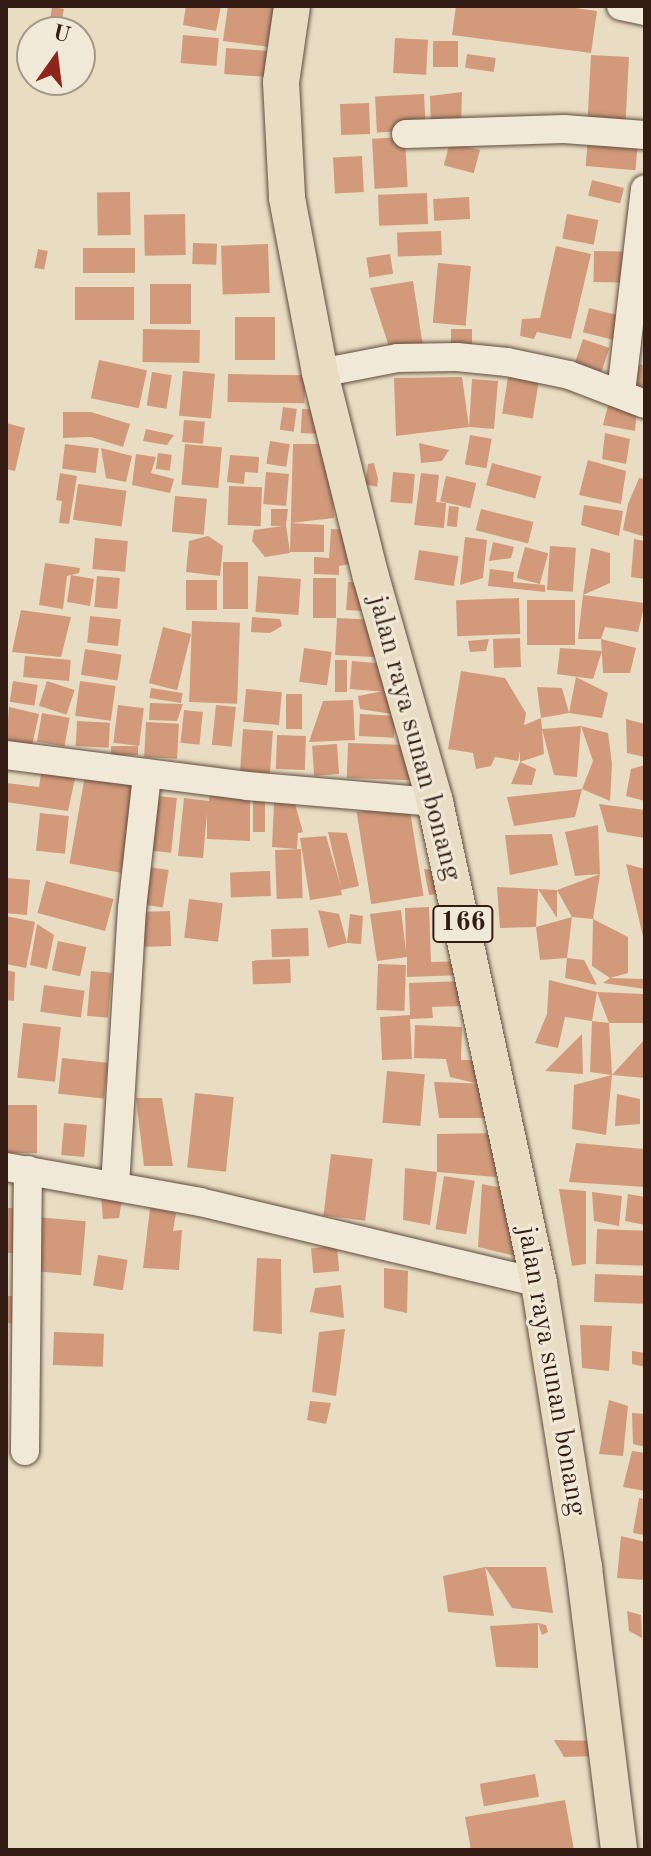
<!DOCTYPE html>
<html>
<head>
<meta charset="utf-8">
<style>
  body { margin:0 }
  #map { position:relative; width:651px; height:1856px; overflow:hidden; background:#e8ddc3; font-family:"Old Standard TT",serif }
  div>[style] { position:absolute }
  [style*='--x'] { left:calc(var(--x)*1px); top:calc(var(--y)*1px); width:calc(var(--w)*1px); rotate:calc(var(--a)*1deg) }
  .building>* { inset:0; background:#d29a7b; transform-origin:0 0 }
  .roads { filter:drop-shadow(0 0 2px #604c3f) drop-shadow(0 0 2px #604c3f) }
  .minor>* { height:28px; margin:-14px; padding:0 14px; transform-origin:14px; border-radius:14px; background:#f0e9d8 }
  .major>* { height:36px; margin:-18px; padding:0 18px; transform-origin:18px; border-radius:18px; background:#e8ddc3 }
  span { translate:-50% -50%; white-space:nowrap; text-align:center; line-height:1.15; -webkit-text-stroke:6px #f0e9d8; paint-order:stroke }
  .shield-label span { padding:2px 6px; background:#f0e9d8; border:2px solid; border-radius:6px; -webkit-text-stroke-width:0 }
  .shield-label { font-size:26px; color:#321c13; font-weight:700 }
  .street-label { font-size:28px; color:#321c13 }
  .frame { position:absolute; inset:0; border:8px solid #321c13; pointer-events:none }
  .north { position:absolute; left:16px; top:16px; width:80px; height:80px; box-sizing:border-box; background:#f0e9d8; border:2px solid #a49789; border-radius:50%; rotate:14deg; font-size:22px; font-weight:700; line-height:32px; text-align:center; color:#321c13 }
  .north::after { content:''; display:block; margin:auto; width:28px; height:36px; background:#8f2418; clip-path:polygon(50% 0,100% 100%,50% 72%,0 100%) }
</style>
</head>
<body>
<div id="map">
  <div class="building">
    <div style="clip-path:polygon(186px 6px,221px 6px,216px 31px,183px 25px)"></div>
    <div style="clip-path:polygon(228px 6px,277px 6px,271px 47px,223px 41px)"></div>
    <div style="clip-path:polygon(456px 6px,561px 6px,597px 11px,591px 53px,452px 35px)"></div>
    <div style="left:52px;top:7px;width:12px;height:17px;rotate:9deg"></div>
    <div style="left:183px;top:35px;width:36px;height:28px;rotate:5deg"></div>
    <div style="left:395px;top:38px;width:33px;height:35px;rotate:3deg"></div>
    <div style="left:458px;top:41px;width:26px;height:25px;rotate:90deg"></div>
    <div style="left:226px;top:48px;width:48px;height:26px;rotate:4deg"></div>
    <div style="left:467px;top:54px;width:29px;height:14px;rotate:8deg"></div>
    <div style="left:591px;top:55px;width:38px;height:70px;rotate:3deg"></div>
    <div style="clip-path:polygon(462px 92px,461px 125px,431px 127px,430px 96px)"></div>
    <div style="left:424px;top:94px;width:36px;height:49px;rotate:87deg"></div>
    <div style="left:369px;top:103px;width:31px;height:29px;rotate:88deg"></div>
    <div style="left:405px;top:137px;width:50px;height:33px;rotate:87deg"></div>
    <div style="left:588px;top:139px;width:50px;height:27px;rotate:5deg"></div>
    <div style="left:450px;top:142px;width:31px;height:24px;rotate:15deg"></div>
    <div style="left:362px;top:156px;width:36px;height:29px;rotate:87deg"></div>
    <div style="left:592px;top:180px;width:33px;height:16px;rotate:14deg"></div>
    <div style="left:130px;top:192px;width:43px;height:33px;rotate:89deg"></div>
    <div style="left:427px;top:193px;width:31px;height:49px;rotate:88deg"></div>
    <div style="left:469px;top:197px;width:22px;height:36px;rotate:87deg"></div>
    <div style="left:185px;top:214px;width:41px;height:41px;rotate:89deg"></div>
    <div style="left:567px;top:214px;width:32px;height:25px;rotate:11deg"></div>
    <div style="left:441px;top:231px;width:24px;height:44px;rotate:88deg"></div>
    <div style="left:193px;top:243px;width:24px;height:21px;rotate:2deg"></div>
    <div style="left:268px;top:244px;width:49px;height:47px;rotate:88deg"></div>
    <div style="clip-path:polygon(556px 246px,591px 254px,571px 339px,537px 332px,534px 339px,520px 336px,522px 319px,540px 318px)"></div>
    <div style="left:83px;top:248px;width:52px;height:25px"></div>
    <div style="left:38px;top:249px;width:10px;height:19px;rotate:11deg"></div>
    <div style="left:594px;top:251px;width:40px;height:31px;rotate:1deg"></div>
    <div style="left:390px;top:254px;width:20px;height:24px;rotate:81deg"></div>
    <div style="left:438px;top:263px;width:33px;height:60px;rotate:5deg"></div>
    <div style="clip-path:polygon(413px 281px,423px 346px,391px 353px,370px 288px)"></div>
    <div style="left:150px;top:284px;width:41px;height:40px"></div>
    <div style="left:75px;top:287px;width:59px;height:33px"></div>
    <div style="left:589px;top:308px;width:32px;height:25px;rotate:14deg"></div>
    <div style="left:235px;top:317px;width:40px;height:43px"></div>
    <div style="left:143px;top:329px;width:57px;height:33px;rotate:1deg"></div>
    <div style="left:451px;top:329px;width:21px;height:20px"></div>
    <div style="left:583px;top:339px;width:28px;height:25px;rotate:19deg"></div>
    <div style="left:99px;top:360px;width:49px;height:39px;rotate:12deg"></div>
    <div style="clip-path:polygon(640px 364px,645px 366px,645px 392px,630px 388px)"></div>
    <div style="left:183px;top:371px;width:32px;height:45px;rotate:5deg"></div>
    <div style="left:152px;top:372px;width:20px;height:34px;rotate:9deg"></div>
    <div style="left:228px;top:374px;width:77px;height:28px;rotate:1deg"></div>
    <div style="clip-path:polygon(462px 377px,469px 427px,472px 379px,498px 381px,494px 429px,469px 427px,396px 436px,394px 378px)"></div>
    <div style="left:508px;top:377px;width:31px;height:37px;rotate:9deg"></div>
    <div style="clip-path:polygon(610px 398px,637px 409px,635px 431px,603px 425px)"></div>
    <div style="left:283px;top:407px;width:14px;height:23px;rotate:8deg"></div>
    <div style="left:302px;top:409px;width:22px;height:24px;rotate:3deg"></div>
    <div style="clip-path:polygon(63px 412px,91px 412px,130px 424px,123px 447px,91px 437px,63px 438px)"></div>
    <div style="left:184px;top:420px;width:21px;height:22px;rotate:5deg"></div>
    <div style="clip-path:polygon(6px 423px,25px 428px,15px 471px,6px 469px)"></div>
    <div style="clip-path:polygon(146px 429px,174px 435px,167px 445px,143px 441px)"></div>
    <div style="clip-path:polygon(605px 433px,630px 439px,626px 464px,602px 459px)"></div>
    <div style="left:470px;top:435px;width:22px;height:30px;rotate:10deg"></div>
    <div style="left:270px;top:441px;width:20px;height:23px;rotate:9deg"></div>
    <div style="clip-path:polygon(419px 443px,449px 450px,442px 461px,421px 463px)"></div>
    <div style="left:65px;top:444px;width:34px;height:25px;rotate:7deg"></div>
    <div style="left:185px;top:444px;width:37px;height:41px;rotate:5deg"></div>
    <div style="clip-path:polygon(293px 444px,331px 444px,334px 518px,291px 523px,324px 525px,324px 552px,290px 552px)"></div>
    <div style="clip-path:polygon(101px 448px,132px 456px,126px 482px,106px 478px)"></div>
    <div style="left:158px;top:453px;width:14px;height:16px;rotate:8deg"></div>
    <div style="clip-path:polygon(136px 454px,156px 457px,151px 473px,174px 479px,170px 493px,132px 485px)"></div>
    <div style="clip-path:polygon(230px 455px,259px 457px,258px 473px,245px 472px,244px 484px,227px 482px)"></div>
    <div style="clip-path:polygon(588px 460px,626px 471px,621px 504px,579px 495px)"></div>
    <div style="clip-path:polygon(374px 463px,378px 479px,377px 487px,365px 484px,368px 464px)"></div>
    <div style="left:492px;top:463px;width:51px;height:23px;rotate:15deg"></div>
    <div style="left:266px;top:472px;width:23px;height:32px;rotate:5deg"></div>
    <div style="left:393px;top:472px;width:22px;height:30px;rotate:5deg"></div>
    <div style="clip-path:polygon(60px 473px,77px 476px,69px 524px,59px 523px,62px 501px,56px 500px)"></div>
    <div style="clip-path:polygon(421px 473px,439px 475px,436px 502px,446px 503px,444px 528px,414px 525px)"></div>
    <div style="left:446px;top:476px;width:31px;height:26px;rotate:13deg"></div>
    <div style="clip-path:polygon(639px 478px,645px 479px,645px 537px,623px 530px,628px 504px)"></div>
    <div style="left:78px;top:484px;width:49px;height:36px;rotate:8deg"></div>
    <div style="left:229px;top:486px;width:33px;height:39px;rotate:2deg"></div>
    <div style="left:175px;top:496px;width:32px;height:36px;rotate:5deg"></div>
    <div style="clip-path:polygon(584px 505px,623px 511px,619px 536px,581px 525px)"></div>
    <div style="left:449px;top:506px;width:10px;height:20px;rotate:6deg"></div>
    <div style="clip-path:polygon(271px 509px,288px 509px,286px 525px,290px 553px,265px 557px,252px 541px,254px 530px,283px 526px,271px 526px)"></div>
    <div style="left:481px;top:509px;width:54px;height:22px;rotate:14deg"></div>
    <div style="clip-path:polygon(331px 529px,353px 530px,361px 562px,339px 566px,339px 575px,314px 574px,314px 557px,329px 558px)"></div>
    <div style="clip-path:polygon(208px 536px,223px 546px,220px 576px,186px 572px,189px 541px)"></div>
    <div style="clip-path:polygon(465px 537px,487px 540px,483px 578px,460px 585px)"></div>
    <div style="left:95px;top:538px;width:33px;height:31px;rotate:5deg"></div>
    <div style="clip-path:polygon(634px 539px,645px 541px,645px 579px,631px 577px)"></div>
    <div style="clip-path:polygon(493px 542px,514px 547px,511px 558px,489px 561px)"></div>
    <div style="left:550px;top:546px;width:26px;height:44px;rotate:4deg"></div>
    <div style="left:525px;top:547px;width:24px;height:32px;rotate:15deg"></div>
    <div style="clip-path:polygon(591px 548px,610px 553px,610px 583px,583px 595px,645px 603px,638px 632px,605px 627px,601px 639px,636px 648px,630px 673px,603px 673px,601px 639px,578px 639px,583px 595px)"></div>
    <div style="left:419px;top:550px;width:40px;height:30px;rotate:9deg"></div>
    <div style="left:223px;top:562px;width:25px;height:47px"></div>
    <div style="clip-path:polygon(45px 563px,80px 568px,79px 573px,71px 575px,94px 579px,90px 606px,67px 602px,71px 575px,67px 576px,63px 609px,39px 605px)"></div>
    <div style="clip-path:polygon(490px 569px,514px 572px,513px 582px,545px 585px,545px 592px,488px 586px)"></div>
    <div style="left:97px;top:576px;width:23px;height:31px;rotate:5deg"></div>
    <div style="left:258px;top:576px;width:43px;height:36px;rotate:4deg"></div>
    <div style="left:313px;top:578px;width:23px;height:40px"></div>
    <div style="left:186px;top:580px;width:31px;height:30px"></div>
    <div style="left:348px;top:582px;width:16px;height:28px;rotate:4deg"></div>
    <div style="left:519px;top:598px;width:36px;height:63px;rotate:88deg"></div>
    <div style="left:527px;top:600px;width:48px;height:45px"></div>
    <div style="clip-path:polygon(21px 610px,71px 617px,61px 657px,12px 652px)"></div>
    <div style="left:90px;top:616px;width:31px;height:27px;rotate:6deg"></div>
    <div style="clip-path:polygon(252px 617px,280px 619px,282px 626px,270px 633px,251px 632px)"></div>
    <div style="left:337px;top:618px;width:43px;height:37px;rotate:3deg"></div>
    <div style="left:192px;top:621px;width:48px;height:81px;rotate:2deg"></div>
    <div style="left:163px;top:627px;width:29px;height:58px;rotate:14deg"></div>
    <div style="left:520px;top:638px;width:29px;height:27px;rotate:88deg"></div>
    <div style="clip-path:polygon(489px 639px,486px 651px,470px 652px,468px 641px)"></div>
    <div style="left:304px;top:648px;width:28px;height:34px;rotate:8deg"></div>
    <div style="clip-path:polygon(560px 648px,602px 651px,593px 679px,557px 674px)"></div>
    <div style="left:85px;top:649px;width:37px;height:26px;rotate:9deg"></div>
    <div style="left:25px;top:656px;width:46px;height:21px;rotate:5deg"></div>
    <div style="left:335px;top:660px;width:12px;height:32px"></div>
    <div style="left:352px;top:661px;width:34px;height:28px;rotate:5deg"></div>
    <div style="clip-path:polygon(461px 671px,505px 678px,526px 713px,524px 725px,541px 718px,537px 687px,562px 688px,569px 713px,541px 718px,542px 729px,581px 726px,577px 777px,554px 775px,542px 729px,544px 754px,520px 762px,520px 751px,518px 761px,495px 757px,491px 766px,476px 769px,473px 753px,448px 749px)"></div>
    <div style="clip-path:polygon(576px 677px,608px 693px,602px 718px,569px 713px)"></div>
    <div style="left:13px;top:681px;width:25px;height:21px;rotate:9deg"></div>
    <div style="left:47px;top:681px;width:29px;height:26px;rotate:18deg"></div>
    <div style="left:80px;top:681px;width:36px;height:35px;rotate:8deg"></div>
    <div style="left:151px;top:688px;width:32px;height:10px;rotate:9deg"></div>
    <div style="clip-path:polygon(399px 688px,404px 716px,360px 709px,358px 696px)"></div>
    <div style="left:246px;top:689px;width:36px;height:33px;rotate:5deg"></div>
    <div style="left:286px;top:694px;width:16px;height:35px"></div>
    <div style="clip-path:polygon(353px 700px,355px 740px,309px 742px,323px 701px)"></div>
    <div style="clip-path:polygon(150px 703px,183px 704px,177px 721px,149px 720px)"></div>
    <div style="left:118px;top:705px;width:26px;height:38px;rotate:7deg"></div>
    <div style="left:216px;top:705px;width:20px;height:40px;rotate:6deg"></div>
    <div style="clip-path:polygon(9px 707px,39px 714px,31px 750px,6px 744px)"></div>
    <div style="left:184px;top:710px;width:19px;height:33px;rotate:6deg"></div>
    <div style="left:42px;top:713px;width:28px;height:29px;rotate:10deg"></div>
    <div style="left:360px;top:714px;width:35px;height:22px;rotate:3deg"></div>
    <div style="clip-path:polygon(626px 719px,645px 724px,645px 757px,627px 753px)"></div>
    <div style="left:77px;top:721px;width:33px;height:25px;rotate:3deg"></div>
    <div style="left:146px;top:722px;width:33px;height:35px;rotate:3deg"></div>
    <div style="clip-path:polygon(581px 726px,608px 733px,612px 764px,610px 801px,582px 789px,575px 817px,514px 826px,507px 797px,582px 789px,593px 761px)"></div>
    <div style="left:243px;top:729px;width:30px;height:42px;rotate:4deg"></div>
    <div style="left:277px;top:735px;width:29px;height:34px;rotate:2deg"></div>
    <div style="left:348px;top:743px;width:66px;height:35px;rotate:2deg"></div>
    <div style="left:337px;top:744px;width:30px;height:25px;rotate:86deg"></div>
    <div style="left:111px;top:746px;width:27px;height:9px"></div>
    <div style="clip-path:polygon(520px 762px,536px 769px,532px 785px,511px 784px)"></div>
    <div style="clip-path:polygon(645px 765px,645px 801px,626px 796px,631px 769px)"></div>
    <div style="clip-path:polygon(42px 767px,76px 774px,68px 811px,6px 802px,6px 783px,39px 787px)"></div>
    <div style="left:86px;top:770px;width:54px;height:95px;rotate:10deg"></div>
    <div style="clip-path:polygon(210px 790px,250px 796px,250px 841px,207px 839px,207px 813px,203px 858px,178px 856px,184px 798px,209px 801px)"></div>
    <div style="left:148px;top:795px;width:29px;height:55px;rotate:6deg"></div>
    <div style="left:253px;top:800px;width:12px;height:32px"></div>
    <div style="clip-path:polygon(274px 803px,295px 804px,303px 832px,298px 833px,297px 849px,272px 847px)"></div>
    <div style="left:409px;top:804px;width:93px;height:53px;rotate:81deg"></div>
    <div style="clip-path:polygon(599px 804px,645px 810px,645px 838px,607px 832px)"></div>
    <div style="left:40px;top:813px;width:29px;height:38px;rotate:6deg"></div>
    <div style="clip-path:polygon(598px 825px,600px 874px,593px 919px,628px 937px,628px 973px,610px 978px,645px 979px,645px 989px,603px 983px,610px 978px,592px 966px,593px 919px,572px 917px,557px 890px,600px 874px,575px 876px,565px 832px)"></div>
    <div style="clip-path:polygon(328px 832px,347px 833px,359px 886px,341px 890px,342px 895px,310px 900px,300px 838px,326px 836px,341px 887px)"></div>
    <div style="clip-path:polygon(552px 834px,558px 865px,510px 875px,505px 835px)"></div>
    <div style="left:301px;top:849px;width:49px;height:26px;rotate:88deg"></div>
    <div style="clip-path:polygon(626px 864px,645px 869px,645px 941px,644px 941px)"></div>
    <div style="left:143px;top:866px;width:26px;height:38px;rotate:9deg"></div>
    <div style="clip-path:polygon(424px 869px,444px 871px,449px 892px,429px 895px)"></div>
    <div style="left:270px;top:871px;width:25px;height:40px;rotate:88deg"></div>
    <div style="left:6px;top:878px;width:24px;height:35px;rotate:5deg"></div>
    <div style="left:46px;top:881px;width:70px;height:33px;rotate:15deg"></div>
    <div style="clip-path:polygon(497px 887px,538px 889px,557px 890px,557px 918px,538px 889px,536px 927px,500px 928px)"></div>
    <div style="left:189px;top:899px;width:34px;height:39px;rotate:7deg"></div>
    <div style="clip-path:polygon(429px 907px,431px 962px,463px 961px,463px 975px,407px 977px,407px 957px,377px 961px,370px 914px,401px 910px,406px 951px,405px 908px)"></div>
    <div style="clip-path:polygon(318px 910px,339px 914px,347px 943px,350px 914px,363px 916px,361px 944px,347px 943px,328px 948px)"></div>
    <div style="left:170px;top:911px;width:35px;height:32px;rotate:88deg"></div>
    <div style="clip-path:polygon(6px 916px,35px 922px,26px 968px,6px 964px)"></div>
    <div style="clip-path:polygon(572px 917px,567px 958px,540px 960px,536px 927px)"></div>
    <div style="clip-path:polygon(37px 924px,54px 935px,47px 969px,30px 965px)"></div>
    <div style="left:308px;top:928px;width:28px;height:37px;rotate:88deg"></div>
    <div style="left:58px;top:941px;width:29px;height:30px;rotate:12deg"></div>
    <div style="clip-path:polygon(567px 958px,584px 960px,597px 985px,565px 978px)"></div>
    <div style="left:290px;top:959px;width:24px;height:38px;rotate:88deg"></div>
    <div style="left:378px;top:964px;width:28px;height:46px;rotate:2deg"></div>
    <div style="clip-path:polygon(6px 970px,15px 972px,14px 1001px,6px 1000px)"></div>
    <div style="left:91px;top:971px;width:21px;height:45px;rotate:5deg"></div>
    <div style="clip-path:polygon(549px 980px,597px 992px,592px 1021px,565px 1017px,558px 1048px,535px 1043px,547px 1014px)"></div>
    <div style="clip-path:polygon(463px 981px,464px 1006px,432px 1007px,433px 1018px,410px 1019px,412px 1059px,382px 1060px,380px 1017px,410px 1015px,409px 983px)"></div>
    <div style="left:44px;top:985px;width:41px;height:27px;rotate:8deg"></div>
    <div style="clip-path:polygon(597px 992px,645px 994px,645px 1023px,609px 1023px)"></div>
    <div style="clip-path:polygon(592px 1021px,609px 1023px,612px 1075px,645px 1039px,645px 1078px,612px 1075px,606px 1135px,572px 1129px,574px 1085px,612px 1075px,590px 1072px)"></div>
    <div style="left:23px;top:1023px;width:38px;height:55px;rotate:6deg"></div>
    <div style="clip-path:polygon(415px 1025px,462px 1027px,461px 1060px,483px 1060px,479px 1084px,450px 1077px,446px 1059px,414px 1058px)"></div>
    <div style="clip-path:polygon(582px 1034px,583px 1074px,545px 1071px)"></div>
    <div style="left:62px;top:1058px;width:46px;height:36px;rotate:6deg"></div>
    <div style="left:387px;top:1071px;width:38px;height:52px;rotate:5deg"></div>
    <div style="clip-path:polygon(434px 1082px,493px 1084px,498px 1118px,439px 1118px)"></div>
    <div style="left:195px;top:1093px;width:39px;height:75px;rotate:6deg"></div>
    <div style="clip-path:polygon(617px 1094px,640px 1099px,640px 1124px,615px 1126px)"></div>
    <div style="clip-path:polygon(136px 1098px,162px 1098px,173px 1166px,144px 1166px)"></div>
    <div style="left:37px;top:1105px;width:48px;height:31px;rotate:90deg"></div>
    <div style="left:64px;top:1123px;width:23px;height:32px;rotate:5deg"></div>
    <div style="clip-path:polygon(500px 1133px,496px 1177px,437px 1172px,437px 1134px)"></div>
    <div style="clip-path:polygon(576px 1143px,644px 1149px,645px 1187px,569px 1182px)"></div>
    <div style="left:331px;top:1154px;width:42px;height:62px;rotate:7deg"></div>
    <div style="clip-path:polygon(405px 1168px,437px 1172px,430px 1225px,403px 1220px)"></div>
    <div style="left:444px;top:1176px;width:31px;height:54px;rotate:9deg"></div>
    <div style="clip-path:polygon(482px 1184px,512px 1190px,519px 1257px,478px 1247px)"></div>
    <div style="clip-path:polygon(559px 1189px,586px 1191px,586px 1264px,572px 1266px)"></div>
    <div style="clip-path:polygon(592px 1192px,622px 1196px,619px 1226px,594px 1221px)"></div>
    <div style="clip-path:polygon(628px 1194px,645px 1197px,645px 1225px,625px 1221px)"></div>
    <div style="clip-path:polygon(101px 1196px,122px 1200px,119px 1218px,103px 1219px)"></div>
    <div style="clip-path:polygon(6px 1208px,18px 1208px,16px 1253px,6px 1253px)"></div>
    <div style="clip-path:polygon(150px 1208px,176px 1213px,173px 1231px,182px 1230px,179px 1270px,143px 1268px)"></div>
    <div style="left:36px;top:1217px;width:50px;height:54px;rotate:5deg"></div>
    <div style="left:597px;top:1229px;width:48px;height:35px;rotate:2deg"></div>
    <div style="left:337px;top:1246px;width:25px;height:26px;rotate:85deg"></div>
    <div style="left:98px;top:1255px;width:30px;height:31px;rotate:9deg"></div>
    <div style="clip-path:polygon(257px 1258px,281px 1259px,282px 1334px,253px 1331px)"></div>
    <div style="clip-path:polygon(384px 1268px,408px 1271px,407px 1313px,384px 1308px)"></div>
    <div style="left:595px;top:1274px;width:50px;height:28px;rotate:2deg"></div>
    <div style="clip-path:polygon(341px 1285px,344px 1318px,310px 1312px,315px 1288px)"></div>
    <div style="left:6px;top:1296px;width:10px;height:27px"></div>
    <div style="clip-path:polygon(580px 1325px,612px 1326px,609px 1371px,582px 1368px)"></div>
    <div style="clip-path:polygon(345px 1329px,336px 1396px,312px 1392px,319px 1332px)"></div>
    <div style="left:54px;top:1332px;width:50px;height:33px;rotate:2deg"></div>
    <div style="clip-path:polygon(632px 1351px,645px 1353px,645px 1367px,632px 1364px)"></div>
    <div style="clip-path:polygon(609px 1400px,628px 1406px,623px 1456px,599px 1454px)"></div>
    <div style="clip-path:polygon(310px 1401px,331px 1403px,326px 1424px,307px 1420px)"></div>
    <div style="clip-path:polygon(632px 1413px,645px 1414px,645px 1447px,633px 1444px)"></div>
    <div style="clip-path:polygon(632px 1451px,645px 1453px,645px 1491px,623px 1487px)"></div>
    <div style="clip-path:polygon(639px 1498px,645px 1499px,645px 1535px,633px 1533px)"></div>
    <div style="clip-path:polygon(621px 1536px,645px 1542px,645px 1580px,617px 1578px)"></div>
    <div style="clip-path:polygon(485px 1567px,546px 1567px,553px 1613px,512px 1608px)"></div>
    <div style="clip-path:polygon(485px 1567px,494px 1616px,448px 1612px,443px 1576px)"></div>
    <div style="clip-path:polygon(627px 1611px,641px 1615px,642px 1638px,629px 1631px)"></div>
    <div style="clip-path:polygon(538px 1623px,546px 1625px,548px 1632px,542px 1635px,538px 1623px,538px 1668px,496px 1667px,490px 1626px)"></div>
    <div style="clip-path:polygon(554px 1740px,596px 1741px,597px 1756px,564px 1757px)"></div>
    <div style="left:535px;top:1774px;width:23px;height:56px;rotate:80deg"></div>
    <div style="clip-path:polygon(565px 1800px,574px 1850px,471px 1850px,465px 1817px)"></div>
  </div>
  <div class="roads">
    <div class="minor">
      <div style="--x:621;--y:6;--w:25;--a:12"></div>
      <div style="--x:406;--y:134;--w:158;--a:-1.8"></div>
      <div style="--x:564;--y:129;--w:81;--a:4.2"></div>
      <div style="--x:320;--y:373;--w:79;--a:-10.9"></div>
      <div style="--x:398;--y:358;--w:59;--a:-1"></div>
      <div style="--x:457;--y:357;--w:50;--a:5.7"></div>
      <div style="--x:507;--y:362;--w:63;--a:11.8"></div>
      <div style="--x:569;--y:375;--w:81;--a:20.9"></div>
      <div style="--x:621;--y:393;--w:205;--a:-83.3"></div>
      <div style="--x:6;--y:755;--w:243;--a:7.3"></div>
      <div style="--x:247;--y:786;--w:189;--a:4.9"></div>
      <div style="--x:6;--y:1167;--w:197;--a:10.2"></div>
      <div style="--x:200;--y:1202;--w:349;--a:13.4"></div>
      <div style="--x:115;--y:1186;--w:278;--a:-86.5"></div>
      <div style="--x:132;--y:909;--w:135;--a:-83.6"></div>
      <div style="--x:25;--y:1451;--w:281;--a:-89.4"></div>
    </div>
    <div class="major">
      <div style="--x:292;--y:6;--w:77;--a:98.2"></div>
      <div style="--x:281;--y:82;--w:116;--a:87"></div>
      <div style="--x:287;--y:198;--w:178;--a:79.3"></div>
      <div style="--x:320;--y:373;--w:210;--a:76"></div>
      <div style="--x:371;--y:577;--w:234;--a:74.1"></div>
      <div style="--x:435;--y:802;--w:492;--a:77.8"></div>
      <div style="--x:539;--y:1283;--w:289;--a:81"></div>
      <div style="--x:584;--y:1568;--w:284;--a:82.9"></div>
    </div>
  </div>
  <div class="shield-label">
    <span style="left:463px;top:924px">166</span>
  </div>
  <div class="street-label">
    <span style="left:414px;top:738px;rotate:75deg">jalan raya sunan bonang</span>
    <span style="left:551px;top:1371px;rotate:80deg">jalan raya sunan bonang</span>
  </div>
  <div class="frame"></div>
  <div class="north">U</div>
</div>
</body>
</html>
